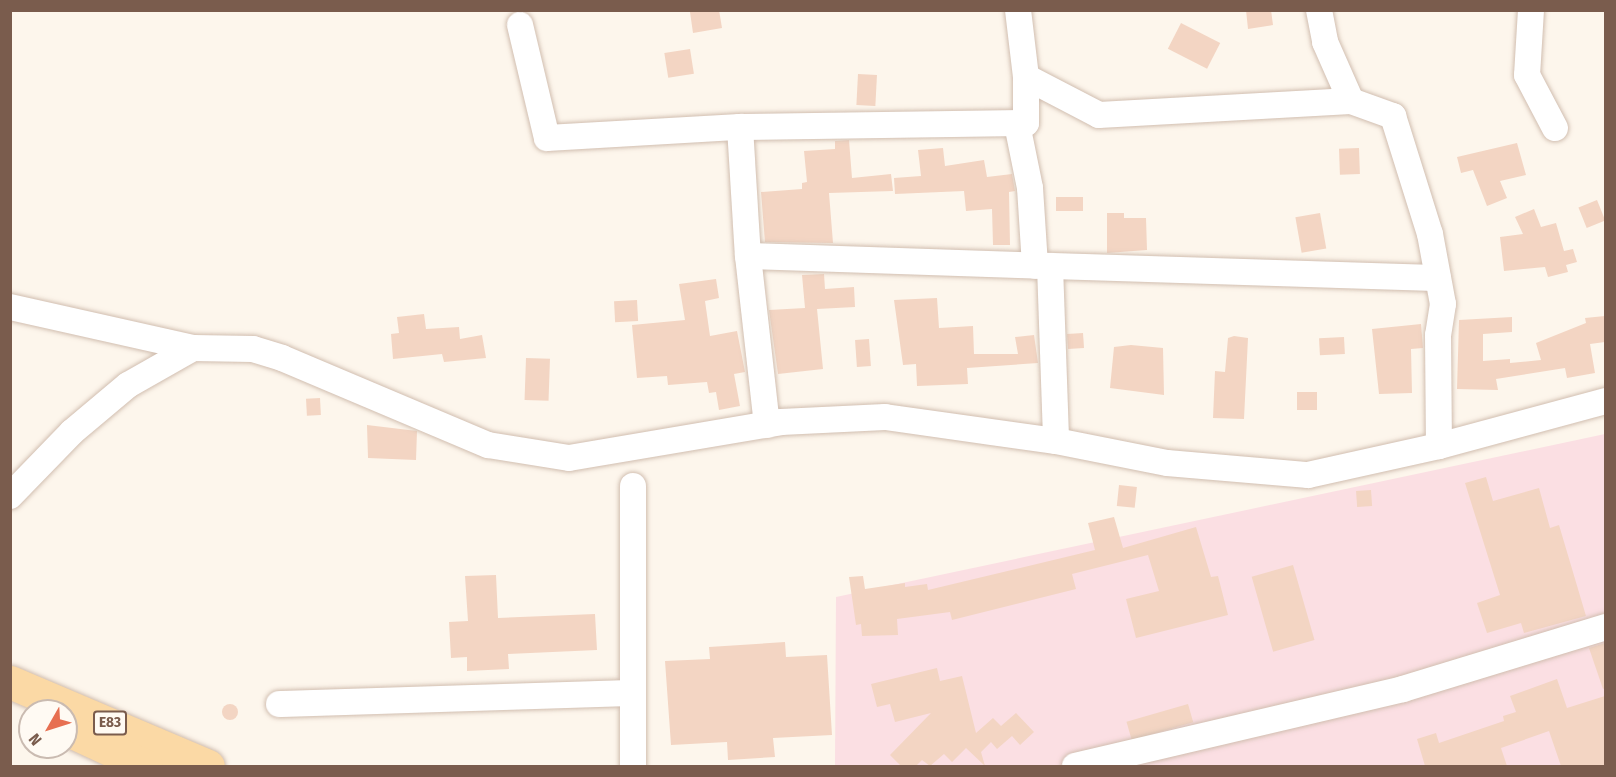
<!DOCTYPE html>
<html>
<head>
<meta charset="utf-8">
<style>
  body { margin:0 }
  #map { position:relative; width:1616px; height:777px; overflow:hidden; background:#fdf6ec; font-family:"Fira Sans Condensed",sans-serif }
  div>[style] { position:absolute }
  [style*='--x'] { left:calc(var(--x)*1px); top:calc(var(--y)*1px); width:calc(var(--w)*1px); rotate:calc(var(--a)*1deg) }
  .medical>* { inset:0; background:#fbdfe3 }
  .building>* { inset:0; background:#f3d5c3; transform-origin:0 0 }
  .round { border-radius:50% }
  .roads { filter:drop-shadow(0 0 2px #d1beb0) drop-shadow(0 0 2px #d1beb0) }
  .minor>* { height:26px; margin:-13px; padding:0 13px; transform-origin:13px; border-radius:13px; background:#fff }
  .major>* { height:33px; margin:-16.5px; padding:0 16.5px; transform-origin:16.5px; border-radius:16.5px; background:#fbd9a5 }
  span { translate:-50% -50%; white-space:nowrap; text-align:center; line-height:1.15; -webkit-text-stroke:4.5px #fffaf3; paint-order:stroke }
  .shield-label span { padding:2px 4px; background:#fffaf3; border:2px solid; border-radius:4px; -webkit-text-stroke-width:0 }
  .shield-label { font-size:15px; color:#7a5c4d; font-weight:700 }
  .frame { position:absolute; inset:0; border:12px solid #7a5c4d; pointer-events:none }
  .north { position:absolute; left:18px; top:699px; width:60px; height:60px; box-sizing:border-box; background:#fffaf3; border:2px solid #cabbb1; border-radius:50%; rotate:231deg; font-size:16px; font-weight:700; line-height:24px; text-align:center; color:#7a5c4d }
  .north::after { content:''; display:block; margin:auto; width:21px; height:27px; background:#e76f51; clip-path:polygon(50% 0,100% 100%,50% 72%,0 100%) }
</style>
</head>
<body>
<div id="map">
  <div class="medical">
    <div style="clip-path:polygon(1605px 434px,1605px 766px,835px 766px,836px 597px)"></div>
  </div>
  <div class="building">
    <div style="clip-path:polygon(719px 10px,722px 28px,693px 33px,690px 12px)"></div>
    <div style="clip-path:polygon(1246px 10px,1271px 10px,1273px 25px,1248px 29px)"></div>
    <div style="left:1181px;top:23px;width:44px;height:29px;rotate:27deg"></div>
    <div style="left:690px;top:49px;width:25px;height:26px;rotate:81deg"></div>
    <div style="left:858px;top:74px;width:19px;height:31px;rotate:3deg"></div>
    <div style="clip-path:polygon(849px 140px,852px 178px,891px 174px,893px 191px,829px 193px,833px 243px,765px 242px,761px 192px,802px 189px,802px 183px,807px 182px,804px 151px,835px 149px,835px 141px)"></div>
    <div style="clip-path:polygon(1517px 143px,1526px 175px,1500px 181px,1507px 198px,1487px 206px,1473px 170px,1461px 173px,1457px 157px)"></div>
    <div style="clip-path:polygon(943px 148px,945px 166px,984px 160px,987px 177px,1012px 174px,1015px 191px,1009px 192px,1010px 245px,993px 245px,992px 209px,966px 211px,964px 191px,895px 194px,894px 178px,921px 176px,918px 150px)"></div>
    <div style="left:1359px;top:148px;width:26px;height:20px;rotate:88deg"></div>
    <div style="left:1056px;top:197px;width:27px;height:14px"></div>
    <div style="left:1597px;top:200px;width:22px;height:20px;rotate:68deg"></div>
    <div style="clip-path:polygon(1534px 209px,1541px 227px,1556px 223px,1564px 251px,1573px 249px,1577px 262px,1566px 265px,1568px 272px,1548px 277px,1545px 267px,1504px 271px,1500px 237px,1523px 234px,1515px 217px)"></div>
    <div style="clip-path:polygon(1107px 213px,1124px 213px,1124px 218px,1146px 218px,1147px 250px,1107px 253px)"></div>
    <div style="left:1320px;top:213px;width:36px;height:25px;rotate:80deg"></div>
    <div style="clip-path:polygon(824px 274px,825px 289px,854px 287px,855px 307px,817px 309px,823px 369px,778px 374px,769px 310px,805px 308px,802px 275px)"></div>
    <div style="clip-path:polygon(716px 279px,719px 298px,705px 301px,710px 336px,737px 331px,745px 372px,734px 374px,740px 406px,719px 410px,716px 392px,709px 393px,707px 382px,668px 385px,667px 376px,637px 378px,632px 325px,685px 320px,679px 284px)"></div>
    <div style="clip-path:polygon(937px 298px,939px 328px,973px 326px,974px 354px,1018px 354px,1015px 337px,1034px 335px,1038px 363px,967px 368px,968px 384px,917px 386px,916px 364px,903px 365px,894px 300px)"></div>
    <div style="left:637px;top:300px;width:21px;height:23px;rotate:87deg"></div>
    <div style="clip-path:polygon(424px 314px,426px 329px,459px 327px,460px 339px,482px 335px,486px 358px,444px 362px,442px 354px,393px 359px,391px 334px,399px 333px,397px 317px)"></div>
    <div style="clip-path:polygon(1605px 316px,1605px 342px,1590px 344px,1595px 373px,1567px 378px,1565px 368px,1496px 379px,1498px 390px,1457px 389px,1459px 320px,1512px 317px,1512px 332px,1483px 334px,1483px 361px,1510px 359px,1510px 363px,1541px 360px,1536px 343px,1586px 323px,1585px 318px)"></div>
    <div style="clip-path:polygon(1421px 324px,1423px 348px,1411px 349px,1412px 393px,1379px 394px,1372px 329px)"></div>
    <div style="left:1083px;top:333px;width:15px;height:16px;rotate:86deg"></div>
    <div style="clip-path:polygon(1234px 336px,1248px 338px,1244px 419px,1213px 418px,1215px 371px,1225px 372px,1228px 338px)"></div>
    <div style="left:1344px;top:337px;width:17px;height:25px;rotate:87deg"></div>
    <div style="left:869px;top:339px;width:27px;height:14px;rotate:86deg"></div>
    <div style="clip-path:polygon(1131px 345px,1163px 348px,1164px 395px,1110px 388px,1114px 347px)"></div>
    <div style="left:526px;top:358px;width:24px;height:42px;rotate:2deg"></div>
    <div style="left:1317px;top:392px;width:18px;height:20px;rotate:90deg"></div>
    <div style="left:320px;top:398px;width:17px;height:14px;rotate:87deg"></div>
    <div style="clip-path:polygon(367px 425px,417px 431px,416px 460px,368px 458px)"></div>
    <div style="clip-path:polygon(1486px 477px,1493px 501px,1539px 488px,1550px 528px,1559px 525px,1586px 616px,1524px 633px,1521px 623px,1487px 633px,1477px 603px,1500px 595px,1465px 483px)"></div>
    <div style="left:1119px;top:485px;width:18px;height:21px;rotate:6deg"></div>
    <div style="left:1371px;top:490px;width:16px;height:15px;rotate:86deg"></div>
    <div style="clip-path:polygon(1114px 517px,1123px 548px,1196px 527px,1211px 577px,1218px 576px,1228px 615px,1136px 638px,1126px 599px,1159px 591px,1148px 555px,1072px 574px,1076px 589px,952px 620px,950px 612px,897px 619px,898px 635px,862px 636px,861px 624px,856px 625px,849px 577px,863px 576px,865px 589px,905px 583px,905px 587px,927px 584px,928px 590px,1095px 550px,1088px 523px)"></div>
    <div style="left:1293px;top:565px;width:78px;height:43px;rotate:74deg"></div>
    <div style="clip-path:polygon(496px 575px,498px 618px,595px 614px,597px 650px,508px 654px,509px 669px,467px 671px,467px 657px,451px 658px,449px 622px,468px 621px,465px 576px)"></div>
    <div style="clip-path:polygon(785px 642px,786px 657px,827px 655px,832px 735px,773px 738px,775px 757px,728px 760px,727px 742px,671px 745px,665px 661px,710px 659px,709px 647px)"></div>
    <div style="clip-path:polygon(1605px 643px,1605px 688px,1603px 689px,1589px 648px)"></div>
    <div style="clip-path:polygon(937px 668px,940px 681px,962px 676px,976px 733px,993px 718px,1001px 726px,1016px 713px,1034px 732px,1020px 745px,1012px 736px,997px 749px,991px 742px,981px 752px,985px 766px,966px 748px,952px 762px,944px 754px,930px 766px,922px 760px,916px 766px,901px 766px,890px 755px,931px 713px,895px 722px,890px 704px,877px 707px,871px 684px)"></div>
    <div style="clip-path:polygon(1557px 679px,1567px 708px,1605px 696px,1605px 766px,1561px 766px,1549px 731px,1501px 748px,1507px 766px,1425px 766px,1417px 739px,1436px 733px,1439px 743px,1504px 721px,1503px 716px,1516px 712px,1510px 696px)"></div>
    <div style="left:1188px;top:704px;width:19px;height:64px;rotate:74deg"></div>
    <div class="round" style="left:222px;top:704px;width:16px;height:16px"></div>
  </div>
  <div class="roads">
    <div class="minor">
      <div style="--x:1319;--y:10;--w:33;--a:79"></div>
      <div style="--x:1325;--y:42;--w:64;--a:66.2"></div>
      <div style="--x:1351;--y:101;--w:45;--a:19.7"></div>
      <div style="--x:1393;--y:116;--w:124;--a:72.6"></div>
      <div style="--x:1430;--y:234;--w:71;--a:79.5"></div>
      <div style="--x:1443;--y:304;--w:31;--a:99"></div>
      <div style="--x:1438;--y:335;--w:111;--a:89.5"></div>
      <div style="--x:1531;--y:10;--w:65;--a:93.5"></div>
      <div style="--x:1527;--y:75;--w:60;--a:62.2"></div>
      <div style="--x:520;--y:25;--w:116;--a:76.6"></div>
      <div style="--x:547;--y:138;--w:193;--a:-3.3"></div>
      <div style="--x:740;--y:127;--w:129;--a:86.5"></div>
      <div style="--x:748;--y:256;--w:302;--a:1.9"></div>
      <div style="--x:1050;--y:266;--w:175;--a:88"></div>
      <div style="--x:1026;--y:77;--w:82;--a:27.5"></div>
      <div style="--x:1099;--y:115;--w:252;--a:-3.2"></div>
      <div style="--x:1017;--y:124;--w:65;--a:78.5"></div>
      <div style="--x:1030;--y:188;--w:78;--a:86.3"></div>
      <div style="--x:740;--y:127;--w:286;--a:-0.8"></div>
      <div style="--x:1026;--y:123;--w:46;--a:-90"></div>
      <div style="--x:1026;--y:77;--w:67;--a:-96.8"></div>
      <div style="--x:748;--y:256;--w:170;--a:83.6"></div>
      <div style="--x:1050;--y:266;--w:388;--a:1.8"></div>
      <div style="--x:10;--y:307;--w:188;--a:12.6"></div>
      <div style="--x:633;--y:486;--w:280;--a:90"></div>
      <div style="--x:10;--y:496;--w:89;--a:-45.9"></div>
      <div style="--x:72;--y:432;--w:73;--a:-40"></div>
      <div style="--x:128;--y:385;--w:75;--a:-29.6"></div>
      <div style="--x:193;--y:348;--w:60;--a:1"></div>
      <div style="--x:253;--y:349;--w:30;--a:17"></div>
      <div style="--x:282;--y:358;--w:224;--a:22.9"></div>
      <div style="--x:488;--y:445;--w:82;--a:9.1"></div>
      <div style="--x:569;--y:458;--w:215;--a:-9.6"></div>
      <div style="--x:781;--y:422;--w:104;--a:-2.8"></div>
      <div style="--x:885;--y:417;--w:173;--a:8"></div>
      <div style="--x:1056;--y:441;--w:113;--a:11.2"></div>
      <div style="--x:1167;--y:463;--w:142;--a:4.9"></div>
      <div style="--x:1308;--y:475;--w:134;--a:-12.5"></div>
      <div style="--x:1439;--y:446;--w:173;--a:-15.1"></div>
      <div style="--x:279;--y:704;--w:354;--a:-1.8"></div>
      <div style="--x:1075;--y:766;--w:337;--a:-13.2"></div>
      <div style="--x:1403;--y:689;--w:212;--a:-17"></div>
    </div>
    <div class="major">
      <div style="--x:10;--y:682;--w:215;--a:23"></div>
      <div style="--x:66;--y:729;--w:88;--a:24.8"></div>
    </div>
  </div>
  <div class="shield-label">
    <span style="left:110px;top:723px">E83</span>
  </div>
  <div class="frame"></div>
  <div class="north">N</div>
</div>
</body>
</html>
